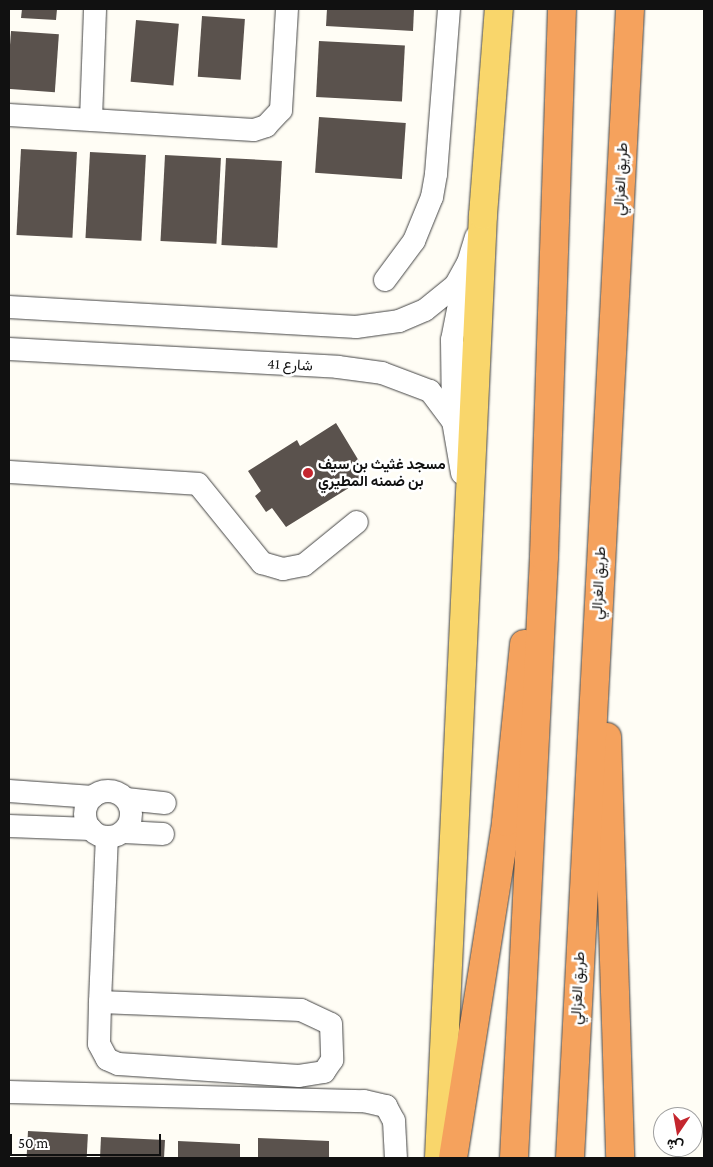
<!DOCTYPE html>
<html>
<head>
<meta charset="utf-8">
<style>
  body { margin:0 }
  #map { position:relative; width:713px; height:1167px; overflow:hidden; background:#fffdf5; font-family:"Crimson Pro",Vazirmatn,serif }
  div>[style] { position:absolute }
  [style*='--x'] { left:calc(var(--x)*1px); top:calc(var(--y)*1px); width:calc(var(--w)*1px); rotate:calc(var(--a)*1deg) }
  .building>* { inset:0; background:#5a524d; transform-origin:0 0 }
  .roads { filter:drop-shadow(0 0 1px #444) drop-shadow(0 0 1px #444) }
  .minor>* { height:22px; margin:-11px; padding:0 11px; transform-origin:11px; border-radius:11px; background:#fff }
  .minor>.ring { margin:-11px; padding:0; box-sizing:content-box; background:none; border:22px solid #fff; border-radius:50% }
  .major>* { height:28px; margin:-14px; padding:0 14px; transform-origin:14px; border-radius:14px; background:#f9d66b }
  .highway>* { height:28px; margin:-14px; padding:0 14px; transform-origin:14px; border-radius:14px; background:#f5a25d }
  .dots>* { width:14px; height:14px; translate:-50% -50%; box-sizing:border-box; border:2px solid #fff; border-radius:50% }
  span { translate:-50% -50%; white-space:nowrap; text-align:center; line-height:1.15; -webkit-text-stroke:5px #fff; paint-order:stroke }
  .street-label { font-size:15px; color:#111 }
  .poi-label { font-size:15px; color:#111; font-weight:700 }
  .left { translate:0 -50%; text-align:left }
  .frame { position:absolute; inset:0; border:10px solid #111; pointer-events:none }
  .north { position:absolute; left:653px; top:1107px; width:50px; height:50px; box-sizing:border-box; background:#fff; border:1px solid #a0a0a0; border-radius:50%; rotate:192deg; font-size:14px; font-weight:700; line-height:20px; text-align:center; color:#111 }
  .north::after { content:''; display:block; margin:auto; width:18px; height:22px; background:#c4262e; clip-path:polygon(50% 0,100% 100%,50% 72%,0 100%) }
  .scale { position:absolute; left:10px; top:1134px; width:151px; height:22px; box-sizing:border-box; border:2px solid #111; border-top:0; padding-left:6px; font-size:15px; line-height:18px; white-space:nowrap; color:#111; -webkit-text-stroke:4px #fff; paint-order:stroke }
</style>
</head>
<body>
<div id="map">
  <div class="building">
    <div style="clip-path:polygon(22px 9px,57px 9px,56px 20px,21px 18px)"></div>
    <div style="clip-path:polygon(327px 9px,414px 9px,413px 31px,326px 26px)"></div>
    <div style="left:202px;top:16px;width:43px;height:61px;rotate:4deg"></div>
    <div style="left:136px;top:20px;width:43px;height:62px;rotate:5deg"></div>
    <div style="left:11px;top:31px;width:48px;height:58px;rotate:4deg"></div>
    <div style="left:319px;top:41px;width:86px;height:56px;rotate:3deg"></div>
    <div style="left:319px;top:117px;width:87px;height:56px;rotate:4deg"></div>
    <div style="left:21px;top:149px;width:56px;height:86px;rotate:3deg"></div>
    <div style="left:90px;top:152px;width:56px;height:86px;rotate:3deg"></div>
    <div style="left:165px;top:155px;width:56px;height:86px;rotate:3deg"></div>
    <div style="left:226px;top:158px;width:56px;height:87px;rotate:3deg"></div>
    <div style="clip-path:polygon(336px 423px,368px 476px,286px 527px,272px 508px,266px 512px,255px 496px,261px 491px,248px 471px,297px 440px,300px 446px)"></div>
    <div style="left:28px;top:1131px;width:60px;height:27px;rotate:3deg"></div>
    <div style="clip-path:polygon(101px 1137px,165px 1140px,164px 1158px,100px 1158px)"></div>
    <div style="clip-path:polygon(258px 1138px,329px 1141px,329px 1158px,258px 1158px)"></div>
    <div style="clip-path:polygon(178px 1141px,240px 1144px,240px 1158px,178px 1158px)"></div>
  </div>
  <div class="roads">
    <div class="minor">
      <div style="--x:9;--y:115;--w:245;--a:3.5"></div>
      <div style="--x:254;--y:130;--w:13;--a:-18"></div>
      <div style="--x:266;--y:126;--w:22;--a:-47"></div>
      <div style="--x:281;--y:110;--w:101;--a:-86.6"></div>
      <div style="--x:91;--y:119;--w:110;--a:-87.9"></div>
      <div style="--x:385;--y:280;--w:49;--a:-53.4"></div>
      <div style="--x:414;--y:241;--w:48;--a:-67.8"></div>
      <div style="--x:432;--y:197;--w:23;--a:-80"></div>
      <div style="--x:436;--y:174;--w:166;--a:-85.5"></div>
      <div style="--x:9;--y:307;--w:348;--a:3.3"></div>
      <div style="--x:356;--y:327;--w:43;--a:-7.9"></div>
      <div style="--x:399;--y:321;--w:28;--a:-23"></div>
      <div style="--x:425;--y:310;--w:38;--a:-39"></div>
      <div style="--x:455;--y:286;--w:26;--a:-61"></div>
      <div style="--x:468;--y:263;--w:27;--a:-73"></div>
      <div style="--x:9;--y:349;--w:329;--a:3.1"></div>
      <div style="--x:338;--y:367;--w:44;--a:7.8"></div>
      <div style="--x:382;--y:373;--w:51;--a:20.6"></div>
      <div style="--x:430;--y:391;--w:38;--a:53"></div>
      <div style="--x:453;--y:421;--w:53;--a:80.2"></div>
      <div style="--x:453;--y:421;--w:81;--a:-90.7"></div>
      <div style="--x:452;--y:340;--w:67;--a:-78.9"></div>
      <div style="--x:9;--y:472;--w:189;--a:3.6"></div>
      <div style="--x:198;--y:484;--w:102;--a:51"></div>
      <div style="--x:262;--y:563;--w:22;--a:16"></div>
      <div style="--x:283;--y:569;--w:21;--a:-11"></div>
      <div style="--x:304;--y:565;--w:68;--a:-39.1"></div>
      <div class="ring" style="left:85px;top:791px;width:24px;height:24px"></div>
      <div style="--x:9;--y:791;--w:84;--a:4.1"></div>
      <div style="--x:126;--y:799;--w:39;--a:6"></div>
      <div style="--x:9;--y:826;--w:82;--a:2.1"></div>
      <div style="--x:124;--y:832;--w:39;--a:3"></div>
      <div style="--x:100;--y:1002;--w:201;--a:2.3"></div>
      <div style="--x:301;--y:1010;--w:33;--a:25"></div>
      <div style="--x:331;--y:1024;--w:36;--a:88"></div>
      <div style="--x:332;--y:1060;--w:14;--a:124"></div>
      <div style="--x:324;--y:1072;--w:25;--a:171"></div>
      <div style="--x:299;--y:1076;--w:181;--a:-176.2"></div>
      <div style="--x:118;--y:1064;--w:12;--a:-156"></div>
      <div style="--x:107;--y:1059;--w:17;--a:-118"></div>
      <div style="--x:99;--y:1044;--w:42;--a:-88.6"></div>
      <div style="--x:100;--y:1002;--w:164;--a:-87.6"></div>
      <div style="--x:9;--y:1092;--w:355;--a:1.5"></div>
      <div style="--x:364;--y:1101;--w:23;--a:13"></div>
      <div style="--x:386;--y:1106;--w:17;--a:62"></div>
      <div style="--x:394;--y:1121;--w:37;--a:87"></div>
    </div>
    <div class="major">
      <div style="--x:439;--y:1158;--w:944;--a:-87.33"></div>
      <div style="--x:483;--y:215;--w:207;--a:-85.6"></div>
    </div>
    <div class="highway">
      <div style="--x:607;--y:737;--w:421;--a:88.2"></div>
      <div style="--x:453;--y:1158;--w:340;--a:-81"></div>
      <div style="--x:506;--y:822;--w:179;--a:-84.2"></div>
      <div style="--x:514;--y:1158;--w:602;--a:-87.14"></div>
      <div style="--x:544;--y:557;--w:548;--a:-88.12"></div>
      <div style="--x:570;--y:1158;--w:1151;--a:-87.01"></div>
    </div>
  </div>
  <div class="dots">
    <div style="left:308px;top:473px;background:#c4262e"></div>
  </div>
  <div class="street-label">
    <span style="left:621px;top:179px;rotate:-87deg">طريق الغزالي</span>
    <span style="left:290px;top:365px;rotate:3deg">شارع 41</span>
    <span style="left:599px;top:583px;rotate:-87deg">طريق الغزالي</span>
    <span style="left:578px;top:988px;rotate:-87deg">طريق الغزالي</span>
  </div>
  <div class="poi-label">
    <span class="left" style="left:318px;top:473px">مسجد غثيث بن سيف<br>بن ضمنه المطيري</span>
  </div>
  <div class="frame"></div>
  <div class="north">ش</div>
  <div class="scale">50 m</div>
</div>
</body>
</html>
